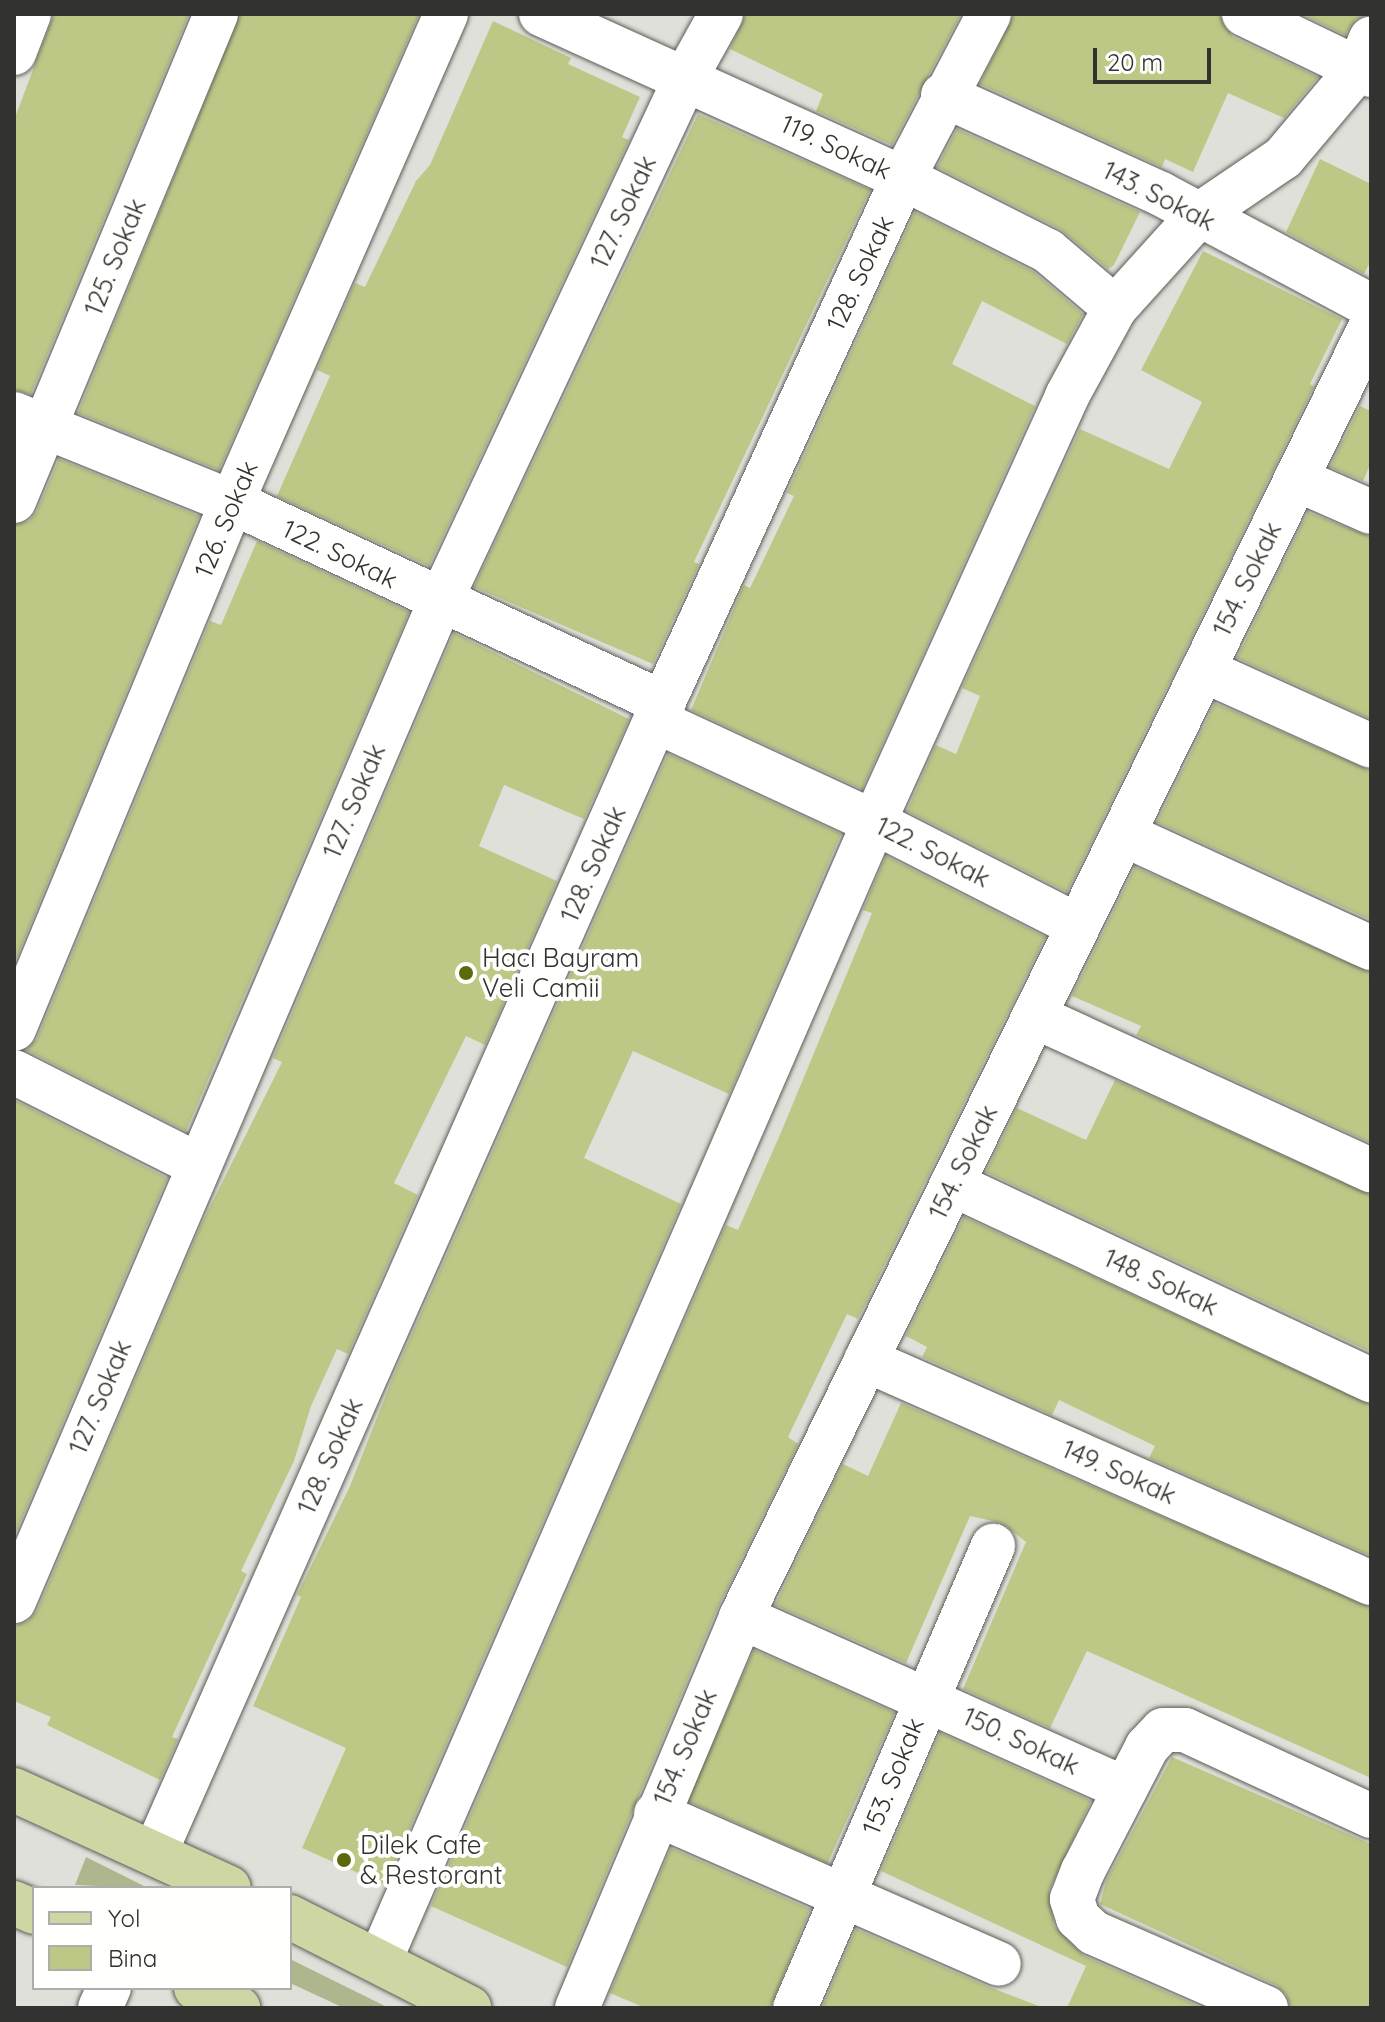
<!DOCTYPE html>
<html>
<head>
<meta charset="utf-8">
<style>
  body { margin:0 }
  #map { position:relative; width:1385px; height:2022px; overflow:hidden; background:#dfe0da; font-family:Quicksand,sans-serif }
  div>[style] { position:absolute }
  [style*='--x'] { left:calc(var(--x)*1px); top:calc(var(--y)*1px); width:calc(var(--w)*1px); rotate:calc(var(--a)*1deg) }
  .green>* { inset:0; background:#aeb68d }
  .building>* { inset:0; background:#bdc887; transform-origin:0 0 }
  .roads { filter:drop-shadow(0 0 2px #5c5d57) drop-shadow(0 0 2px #5c5d57) }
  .minor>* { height:44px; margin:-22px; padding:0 22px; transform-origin:22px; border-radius:22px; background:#fff }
  .primary>* { height:44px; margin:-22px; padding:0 22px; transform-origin:22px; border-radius:22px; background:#ced6a3 }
  .dots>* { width:22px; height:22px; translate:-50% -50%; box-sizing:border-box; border:4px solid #fffffe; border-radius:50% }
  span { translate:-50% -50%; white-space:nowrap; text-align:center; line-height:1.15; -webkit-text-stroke:8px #fffffe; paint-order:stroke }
  .street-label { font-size:26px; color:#323230 }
  .poi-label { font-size:26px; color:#323230 }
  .left { translate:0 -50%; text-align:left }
  .frame { position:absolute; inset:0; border:16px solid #323230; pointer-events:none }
  .legend { position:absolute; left:32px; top:1886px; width:260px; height:104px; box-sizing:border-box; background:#fffffe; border:2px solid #adadac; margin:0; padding:10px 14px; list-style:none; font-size:24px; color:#323230 }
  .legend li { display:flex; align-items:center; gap:16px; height:40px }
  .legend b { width:40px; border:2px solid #adadac }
  .scale { position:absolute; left:1093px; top:48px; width:118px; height:36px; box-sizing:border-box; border:4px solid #323230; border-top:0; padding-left:10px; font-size:24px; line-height:28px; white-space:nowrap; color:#323230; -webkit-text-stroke:6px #fffffe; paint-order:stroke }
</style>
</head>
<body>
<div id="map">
  <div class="green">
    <div style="clip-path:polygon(86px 1857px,148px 1888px,75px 1885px)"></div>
    <div style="clip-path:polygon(290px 1959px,389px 2008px,344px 2008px,290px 1983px)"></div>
  </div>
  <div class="building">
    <div style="clip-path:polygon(54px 14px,189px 14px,31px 394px,14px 390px,14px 120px)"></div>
    <div style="clip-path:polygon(240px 14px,419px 14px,219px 470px,78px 413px)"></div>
    <div style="clip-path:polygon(746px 14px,961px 14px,892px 145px,816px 111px,823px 94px,730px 49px)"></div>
    <div style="clip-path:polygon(1014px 14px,1219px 14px,1233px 37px,1318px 77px,1284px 118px,1228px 93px,1193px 172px,1165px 159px,1162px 167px,980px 84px)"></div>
    <div style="clip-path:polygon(1302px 14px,1371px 14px,1356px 19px,1345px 35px)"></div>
    <div style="clip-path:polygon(493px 21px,571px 58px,568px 64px,640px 97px,622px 137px,629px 140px,429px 566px,277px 496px,330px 376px,317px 370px,355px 283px,365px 287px,416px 181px,430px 165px)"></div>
    <div style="clip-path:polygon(698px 114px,870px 190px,694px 562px,699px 564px,653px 664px,474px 587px)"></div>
    <div style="clip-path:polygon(957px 129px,1140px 212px,1114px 265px,1108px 269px,1060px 229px,937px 167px)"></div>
    <div style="clip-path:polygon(1320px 159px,1371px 184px,1371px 260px,1364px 274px,1286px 232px)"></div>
    <div style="clip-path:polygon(915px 212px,1034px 272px,1083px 314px,1067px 344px,982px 301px,952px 364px,1035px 406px,862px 789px,691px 710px,744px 585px,750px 588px,794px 496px,787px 493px)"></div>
    <div style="clip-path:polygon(1203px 251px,1342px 319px,1310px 384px,1314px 386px,1067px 892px,907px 811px,936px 745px,956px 754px,980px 696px,962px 688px,1080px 429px,1169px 469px,1202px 402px,1141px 370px)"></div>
    <div style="clip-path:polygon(1360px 406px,1371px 411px,1371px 463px,1363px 481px,1330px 467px)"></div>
    <div style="clip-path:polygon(59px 459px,199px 516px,14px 964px,14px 525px,29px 521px,37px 511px)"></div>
    <div style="clip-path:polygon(1308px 512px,1371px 537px,1371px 719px,1237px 658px)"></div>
    <div style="clip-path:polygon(257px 541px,409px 612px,186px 1131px,26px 1050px,37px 1039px,210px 621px,221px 625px)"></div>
    <div style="clip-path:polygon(454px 633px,629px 719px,584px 819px,504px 785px,479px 846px,557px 881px,485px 1045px,466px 1036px,394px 1183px,418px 1195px,348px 1354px,337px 1349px,311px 1406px,294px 1461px,241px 1571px,247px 1574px,172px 1737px,178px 1739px,160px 1780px,47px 1725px,51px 1717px,14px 1701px,14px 1626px,28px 1621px,37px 1611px,202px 1223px,282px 1062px,273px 1058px)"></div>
    <div style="clip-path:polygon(1215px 703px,1371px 771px,1371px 920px,1157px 822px)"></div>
    <div style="clip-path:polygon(668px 754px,841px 834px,729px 1094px,633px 1051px,584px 1158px,681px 1204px,385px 1885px,302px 1848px,346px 1748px,253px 1706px,301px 1597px,297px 1595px,350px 1486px,393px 1377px)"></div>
    <div style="clip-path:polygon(886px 856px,1045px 937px,858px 1319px,847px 1314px,788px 1437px,798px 1444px,718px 1607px,567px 1967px,431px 1906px,726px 1225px,738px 1230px,782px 1130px,872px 913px,863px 910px)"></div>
    <div style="clip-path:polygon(1135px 867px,1371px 973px,1371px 1143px,1136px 1035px,1141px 1026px,1072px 996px)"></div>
    <div style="clip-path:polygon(1115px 1080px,1371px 1195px,1371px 1352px,986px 1172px,1017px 1108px,1086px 1140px)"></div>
    <div style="clip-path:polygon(14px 1100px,167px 1178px,14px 1537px)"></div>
    <div style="clip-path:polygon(964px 1217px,1371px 1405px,1371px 1556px,1149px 1458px,1155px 1446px,1059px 1400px,1052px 1415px,922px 1357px,927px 1347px,906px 1336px)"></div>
    <div style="clip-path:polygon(901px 1403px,1371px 1608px,1371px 1778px,1087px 1651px,1050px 1728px,963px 1689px,1026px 1542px,1002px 1523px,970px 1516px,906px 1663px,775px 1605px,843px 1464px,868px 1476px)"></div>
    <div style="left:754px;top:1650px;width:154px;height:165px;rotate:24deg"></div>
    <div style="clip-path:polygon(940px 1733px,1091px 1801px,1049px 1890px,1054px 1926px,1084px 1956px,1203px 2008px,1067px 2008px,1086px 1966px,881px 1871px)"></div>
    <div style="clip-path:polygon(1172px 1757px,1371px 1844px,1371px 2008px,1291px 2008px,1286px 1994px,1276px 1985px,1100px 1904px,1106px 1881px)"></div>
    <div style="clip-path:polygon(671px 1848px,810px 1909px,770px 2008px,645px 2008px,610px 1993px)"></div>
    <div style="clip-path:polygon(856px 1929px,989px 1987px,1044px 2008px,822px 2008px)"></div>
  </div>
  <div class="roads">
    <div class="minor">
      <div style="--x:541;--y:14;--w:397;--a:24.4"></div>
      <div style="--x:903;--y:178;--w:162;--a:26.7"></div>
      <div style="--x:1048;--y:251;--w:88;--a:40.4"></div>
      <div style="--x:1244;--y:14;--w:141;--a:25.7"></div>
      <div style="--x:14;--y:53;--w:42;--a:-69"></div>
      <div style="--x:943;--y:95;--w:239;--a:24.4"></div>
      <div style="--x:1161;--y:194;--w:238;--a:28.1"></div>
      <div style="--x:14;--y:414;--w:235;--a:22"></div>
      <div style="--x:232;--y:502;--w:476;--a:25"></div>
      <div style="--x:1296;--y:479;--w:82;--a:23.7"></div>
      <div style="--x:14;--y:501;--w:527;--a:-67.47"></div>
      <div style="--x:1203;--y:670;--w:184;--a:24.3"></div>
      <div style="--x:656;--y:721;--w:240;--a:24.9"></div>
      <div style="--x:874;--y:822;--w:229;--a:27"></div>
      <div style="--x:1123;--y:834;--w:273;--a:24.7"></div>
      <div style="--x:1034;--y:1016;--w:371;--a:24.6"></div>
      <div style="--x:14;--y:1029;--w:570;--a:-67.53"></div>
      <div style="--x:232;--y:502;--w:533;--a:-66.32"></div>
      <div style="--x:14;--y:1072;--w:206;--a:26.8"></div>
      <div style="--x:952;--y:1184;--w:463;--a:25.1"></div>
      <div style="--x:866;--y:1360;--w:552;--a:23.83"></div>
      <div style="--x:14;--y:1601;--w:1086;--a:-66.91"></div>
      <div style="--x:440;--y:602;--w:580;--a:-64.89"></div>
      <div style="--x:686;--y:77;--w:72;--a:-60.9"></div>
      <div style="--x:741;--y:1617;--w:421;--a:24.1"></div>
      <div style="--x:656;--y:1814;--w:374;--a:23.6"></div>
      <div style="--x:155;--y:1853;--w:1257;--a:-66.17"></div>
      <div style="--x:663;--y:703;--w:577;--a:-65.43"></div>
      <div style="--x:903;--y:178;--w:185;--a:-62.3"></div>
      <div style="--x:380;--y:1960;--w:1241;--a:-66.53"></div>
      <div style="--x:874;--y:822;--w:468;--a:-65.6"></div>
      <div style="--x:1067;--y:396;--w:100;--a:-61.4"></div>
      <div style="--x:1115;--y:308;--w:125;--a:-47.9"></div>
      <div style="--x:1199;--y:215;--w:102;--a:-34.2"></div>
      <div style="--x:1283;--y:158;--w:116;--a:-49.9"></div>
      <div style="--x:1358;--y:69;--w:33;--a:-67"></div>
      <div style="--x:100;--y:2008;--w:22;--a:-66"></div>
      <div style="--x:577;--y:2008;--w:424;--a:-67.2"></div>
      <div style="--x:741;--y:1617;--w:1437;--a:-63.99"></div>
      <div style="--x:795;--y:2008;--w:503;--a:-66.8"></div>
      <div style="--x:1266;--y:2008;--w:188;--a:-156.4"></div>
      <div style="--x:1094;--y:1933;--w:22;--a:-137"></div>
      <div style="--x:1078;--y:1918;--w:20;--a:-108"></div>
      <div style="--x:1072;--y:1899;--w:30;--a:-69"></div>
      <div style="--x:1083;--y:1871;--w:140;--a:-62.7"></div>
      <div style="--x:1147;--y:1747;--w:23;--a:-47"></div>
      <div style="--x:1163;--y:1730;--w:22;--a:0"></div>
      <div style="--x:1185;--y:1730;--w:205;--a:24.8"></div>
    </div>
    <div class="primary">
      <div style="--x:14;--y:1790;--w:236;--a:24.5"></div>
      <div style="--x:14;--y:1903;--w:22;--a:24"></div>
      <div style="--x:290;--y:1917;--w:201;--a:26.9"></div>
      <div style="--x:196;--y:1988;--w:47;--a:25.5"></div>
    </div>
  </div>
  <div class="dots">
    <div style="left:466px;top:973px;background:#5e680d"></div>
    <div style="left:344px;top:1860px;background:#5e680d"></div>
  </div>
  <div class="street-label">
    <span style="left:836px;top:147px;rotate:25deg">119. Sokak</span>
    <span style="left:1159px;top:196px;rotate:27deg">143. Sokak</span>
    <span style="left:623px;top:212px;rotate:-65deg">127. Sokak</span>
    <span style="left:115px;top:257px;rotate:-68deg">125. Sokak</span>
    <span style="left:860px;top:273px;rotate:-65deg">128. Sokak</span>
    <span style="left:226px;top:519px;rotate:-67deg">126. Sokak</span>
    <span style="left:340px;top:554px;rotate:26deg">122. Sokak</span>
    <span style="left:1247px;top:579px;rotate:-64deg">154. Sokak</span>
    <span style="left:354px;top:801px;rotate:-67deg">127. Sokak</span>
    <span style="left:933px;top:852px;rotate:27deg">122. Sokak</span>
    <span style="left:593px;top:864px;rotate:-66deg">128. Sokak</span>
    <span style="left:963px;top:1162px;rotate:-64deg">154. Sokak</span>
    <span style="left:1161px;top:1282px;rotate:25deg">148. Sokak</span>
    <span style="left:100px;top:1397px;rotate:-67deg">127. Sokak</span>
    <span style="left:330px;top:1456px;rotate:-66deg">128. Sokak</span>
    <span style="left:1119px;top:1472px;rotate:24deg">149. Sokak</span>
    <span style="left:1021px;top:1741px;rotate:25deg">150. Sokak</span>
    <span style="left:685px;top:1747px;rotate:-67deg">154. Sokak</span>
    <span style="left:893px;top:1776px;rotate:-68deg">153. Sokak</span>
  </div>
  <div class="poi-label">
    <span class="left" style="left:482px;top:973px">Hacı Bayram<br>Veli Camii</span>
    <span class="left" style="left:360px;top:1860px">Dilek Cafe<br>&amp; Restorant</span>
  </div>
  <div class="frame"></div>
  <ul class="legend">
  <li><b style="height:10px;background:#ced6a3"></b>Yol</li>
  <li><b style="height:22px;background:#bdc887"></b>Bina</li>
  </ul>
  <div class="scale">20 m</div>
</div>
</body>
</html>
